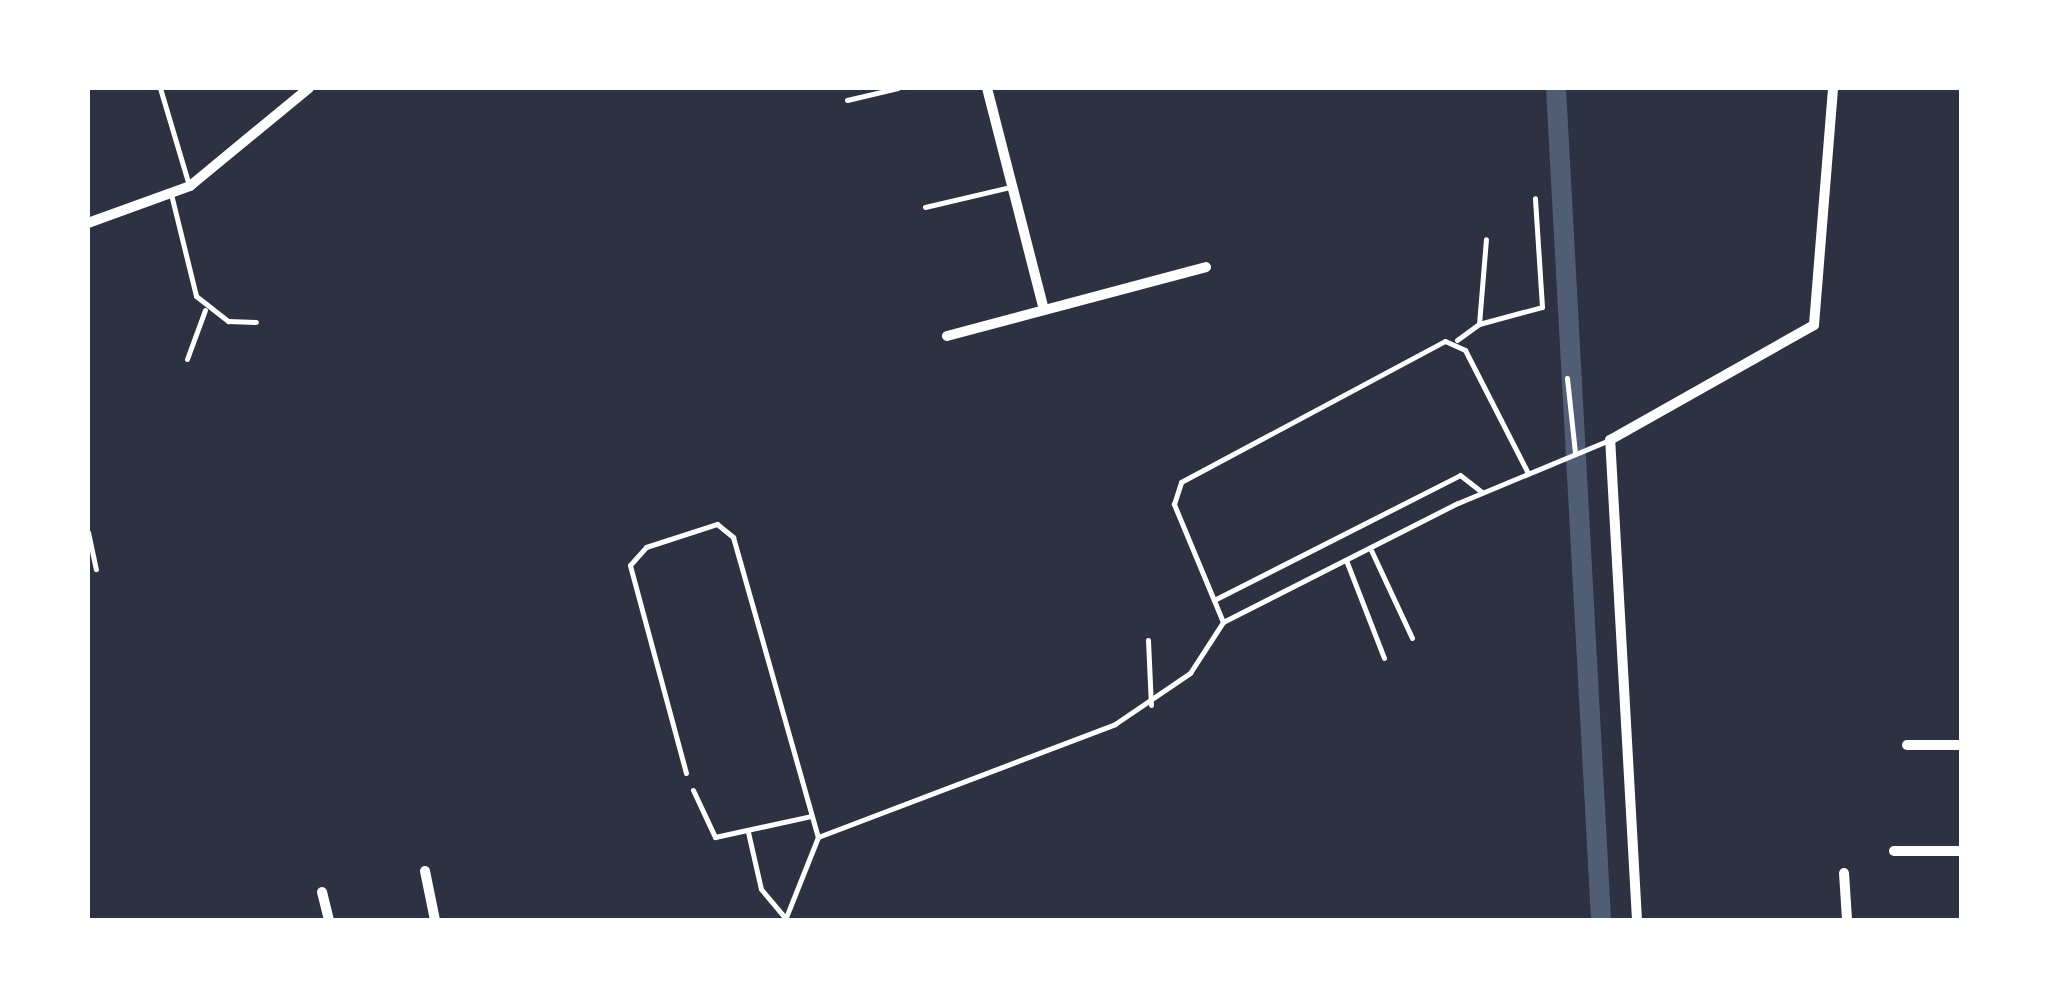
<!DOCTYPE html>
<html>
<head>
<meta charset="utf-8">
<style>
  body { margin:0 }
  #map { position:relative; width:2049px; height:1008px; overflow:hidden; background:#2d3142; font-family:"Open Sans",sans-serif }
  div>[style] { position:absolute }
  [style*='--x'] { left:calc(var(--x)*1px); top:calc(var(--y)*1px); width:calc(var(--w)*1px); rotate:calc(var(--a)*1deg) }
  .canal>* { height:20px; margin:-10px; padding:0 10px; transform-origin:10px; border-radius:10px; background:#4f5d75 }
  .service>* { height:5px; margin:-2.5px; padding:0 2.5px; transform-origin:2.5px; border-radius:2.5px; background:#fff }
  .minor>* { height:10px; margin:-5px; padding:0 5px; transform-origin:5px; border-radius:5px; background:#fff }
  span { translate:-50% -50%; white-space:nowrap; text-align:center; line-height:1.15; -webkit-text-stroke:10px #fff; paint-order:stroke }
  .frame { position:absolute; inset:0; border:90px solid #fff; pointer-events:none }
</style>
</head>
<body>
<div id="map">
  <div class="canal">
    <div style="--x:1556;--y:88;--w:833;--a:86.9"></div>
  </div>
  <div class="service">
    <div style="--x:160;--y:88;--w:101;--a:73.4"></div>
    <div style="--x:847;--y:100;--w:52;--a:-13.2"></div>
    <div style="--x:171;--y:194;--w:105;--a:76.2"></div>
    <div style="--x:196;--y:296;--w:41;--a:38"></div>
    <div style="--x:228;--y:321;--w:28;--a:2"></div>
    <div style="--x:925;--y:207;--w:87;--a:-13.2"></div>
    <div style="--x:1479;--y:324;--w:85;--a:-85.3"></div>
    <div style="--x:1457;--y:340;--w:27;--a:-36"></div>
    <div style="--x:1479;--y:324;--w:65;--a:-15.1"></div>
    <div style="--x:1542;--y:307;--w:109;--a:-93.7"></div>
    <div style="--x:187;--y:359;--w:52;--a:-69.8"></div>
    <div style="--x:1567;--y:378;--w:75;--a:83.9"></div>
    <div style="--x:88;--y:532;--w:38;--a:78"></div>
    <div style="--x:1371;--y:550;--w:97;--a:65"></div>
    <div style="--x:1346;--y:560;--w:105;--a:68.8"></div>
    <div style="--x:1214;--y:600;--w:276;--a:-26.9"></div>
    <div style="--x:1460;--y:475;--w:28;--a:38"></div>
    <div style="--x:1223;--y:622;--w:128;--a:-112.6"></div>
    <div style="--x:1174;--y:504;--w:23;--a:-72"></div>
    <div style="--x:1181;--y:482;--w:299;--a:-28.1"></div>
    <div style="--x:1445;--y:341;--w:22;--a:24"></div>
    <div style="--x:1465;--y:350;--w:136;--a:62.9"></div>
    <div style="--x:1148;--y:640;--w:65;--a:87.4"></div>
    <div style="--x:686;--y:773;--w:215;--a:-105.1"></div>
    <div style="--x:630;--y:565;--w:24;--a:-48"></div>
    <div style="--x:646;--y:547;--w:75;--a:-17.9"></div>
    <div style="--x:717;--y:524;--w:21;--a:39"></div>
    <div style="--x:733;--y:537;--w:312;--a:74.2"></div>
    <div style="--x:818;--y:837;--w:89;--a:111.7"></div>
    <div style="--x:693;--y:790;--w:52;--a:64.9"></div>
    <div style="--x:715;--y:837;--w:98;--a:-12.3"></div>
    <div style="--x:748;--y:832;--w:58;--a:77.2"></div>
    <div style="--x:761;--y:889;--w:38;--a:50"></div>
    <div style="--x:818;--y:837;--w:318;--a:-20.8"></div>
    <div style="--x:1115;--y:724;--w:91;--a:-34.2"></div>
    <div style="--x:1190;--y:673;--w:61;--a:-57.1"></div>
    <div style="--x:1223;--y:622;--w:263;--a:-26.9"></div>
    <div style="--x:1458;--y:503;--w:164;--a:-22.6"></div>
  </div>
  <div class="minor">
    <div style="--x:987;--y:88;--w:229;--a:75.6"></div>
    <div style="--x:88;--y:223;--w:109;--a:-19.9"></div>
    <div style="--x:190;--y:186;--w:154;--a:-39.5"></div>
    <div style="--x:947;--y:336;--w:268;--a:-14.9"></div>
    <div style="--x:1907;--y:745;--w:55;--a:0"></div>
    <div style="--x:1894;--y:851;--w:68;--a:0"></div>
    <div style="--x:425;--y:871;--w:50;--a:78.5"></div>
    <div style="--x:1844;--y:873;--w:47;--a:86.3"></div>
    <div style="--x:322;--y:892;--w:29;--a:76"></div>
    <div style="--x:1637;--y:920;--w:481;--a:-93.2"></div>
    <div style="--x:1610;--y:440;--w:234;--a:-29.4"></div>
    <div style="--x:1814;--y:325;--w:238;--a:-85.4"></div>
  </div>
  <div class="frame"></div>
</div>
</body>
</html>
